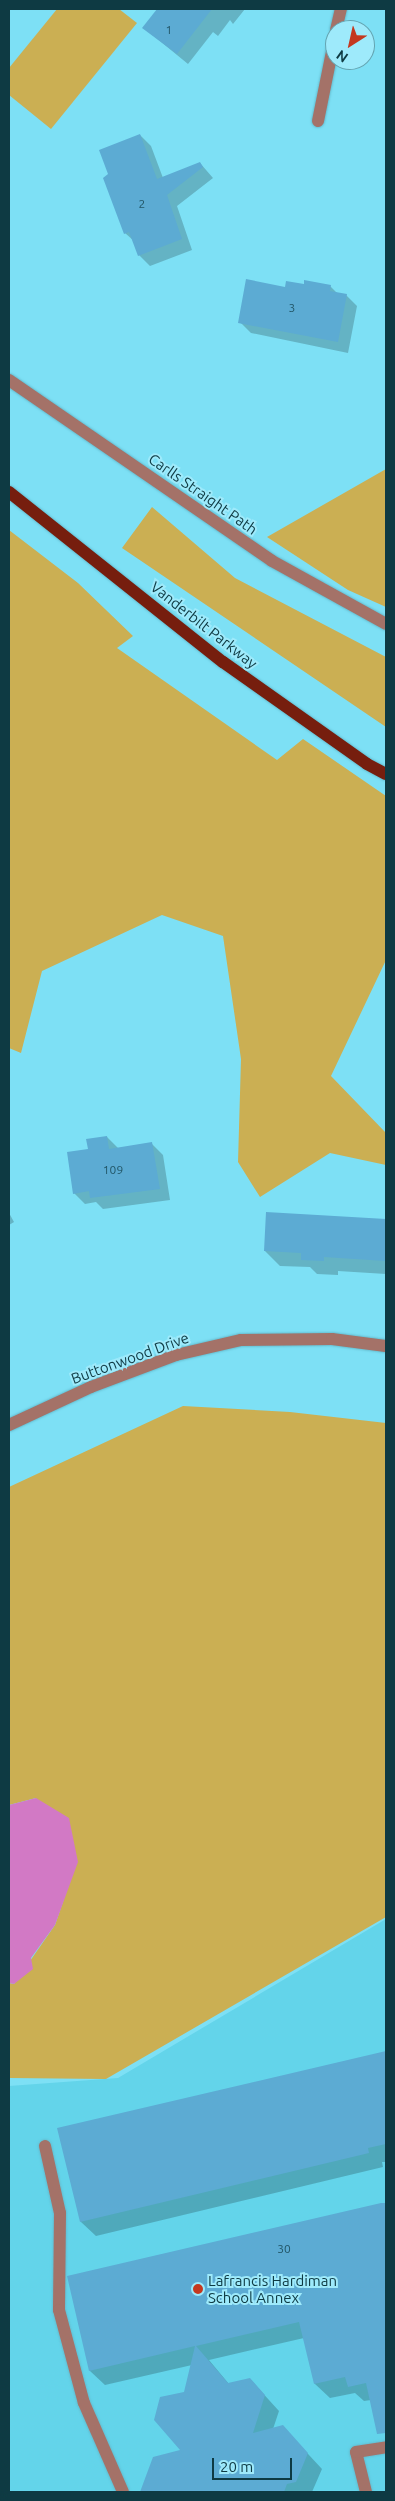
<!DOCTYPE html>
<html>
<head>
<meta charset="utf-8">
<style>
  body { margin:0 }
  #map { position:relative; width:395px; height:2501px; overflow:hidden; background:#7de0f5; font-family:Ubuntu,sans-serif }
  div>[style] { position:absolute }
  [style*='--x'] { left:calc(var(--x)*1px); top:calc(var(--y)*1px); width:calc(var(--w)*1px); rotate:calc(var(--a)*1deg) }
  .built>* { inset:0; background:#63d4ea }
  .green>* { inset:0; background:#cbaf53 }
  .water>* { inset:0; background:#d279c5 }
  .shadow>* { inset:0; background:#0003 }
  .building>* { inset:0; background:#5cabd3 }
  .roads { filter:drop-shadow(0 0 1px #65bbce) drop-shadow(0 0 1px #65bbce) }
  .minor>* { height:12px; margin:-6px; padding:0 6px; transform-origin:6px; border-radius:6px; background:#a47268 }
  .major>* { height:12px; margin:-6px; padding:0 6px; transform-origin:6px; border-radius:6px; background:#761e0e }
  .dots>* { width:14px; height:14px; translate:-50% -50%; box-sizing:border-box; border:2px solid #9eeafb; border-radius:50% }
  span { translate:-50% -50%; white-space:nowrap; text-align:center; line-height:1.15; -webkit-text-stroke:4px #9eeafb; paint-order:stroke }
  .number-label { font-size:12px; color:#225667 }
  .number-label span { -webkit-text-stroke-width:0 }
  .street-label { font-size:15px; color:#0e3a43 }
  .poi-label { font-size:15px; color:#0e3a43 }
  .left { translate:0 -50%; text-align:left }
  .frame { position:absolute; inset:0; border:10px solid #0e3a43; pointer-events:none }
  .north { position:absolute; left:325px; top:20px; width:50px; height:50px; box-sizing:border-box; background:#9eeafb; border:1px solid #64a4b1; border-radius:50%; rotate:215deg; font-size:14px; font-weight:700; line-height:20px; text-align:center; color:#0e3a43 }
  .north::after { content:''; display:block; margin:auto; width:18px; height:22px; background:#c4381f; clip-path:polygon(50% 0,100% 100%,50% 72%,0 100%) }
  .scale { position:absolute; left:212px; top:2458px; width:80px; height:22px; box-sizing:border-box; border:2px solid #0e3a43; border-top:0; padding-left:6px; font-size:15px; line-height:18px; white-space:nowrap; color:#0e3a43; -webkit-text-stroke:4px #9eeafb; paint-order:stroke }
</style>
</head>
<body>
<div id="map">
  <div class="built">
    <div style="clip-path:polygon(386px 1919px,386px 2492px,9px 2492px,9px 2086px,118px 2078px)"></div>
  </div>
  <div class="green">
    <div style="clip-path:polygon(57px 9px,119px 9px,137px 23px,51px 129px,9px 95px,9px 68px)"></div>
    <div style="clip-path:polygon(386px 469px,386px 607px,348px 590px,267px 537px)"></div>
    <div style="clip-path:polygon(152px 507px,235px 578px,386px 657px,386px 727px,122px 548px)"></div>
    <div style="clip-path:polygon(9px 530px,78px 583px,133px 636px,117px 648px,277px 760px,303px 739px,386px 796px,386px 960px,331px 1076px,386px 1133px,386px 1165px,330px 1153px,260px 1197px,238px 1162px,241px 1059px,223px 936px,162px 915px,42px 971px,21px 1053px,9px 1048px)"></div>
    <div style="clip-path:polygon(183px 1406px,290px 1412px,386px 1423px,386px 1917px,106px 2079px,9px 2078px,9px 1983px,14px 1984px,55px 1925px,64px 1899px,36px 1798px,9px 1805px,9px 1487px)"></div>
  </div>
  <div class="water">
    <div style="clip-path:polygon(36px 1798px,69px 1818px,78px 1862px,55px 1925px,31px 1958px,33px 1969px,14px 1984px,9px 1983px,9px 1805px)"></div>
  </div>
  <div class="shadow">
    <div style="clip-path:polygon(159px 9px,245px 9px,233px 24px,230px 20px,218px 36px,213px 32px,188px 64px,144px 28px)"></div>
    <div style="clip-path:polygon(140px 135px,151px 146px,163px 178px,200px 163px,213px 178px,177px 206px,192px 250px,150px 266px,139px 255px,134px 241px,125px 233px)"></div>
    <div style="clip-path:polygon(330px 286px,338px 294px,346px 295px,357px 306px,348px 353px,251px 333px,240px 322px,286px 288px)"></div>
    <div style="clip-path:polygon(107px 1137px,119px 1149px,152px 1144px,163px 1155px,170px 1200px,103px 1209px,96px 1202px,85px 1204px,74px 1193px,89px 1150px)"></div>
    <div style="clip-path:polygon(9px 1213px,14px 1222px,9px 1225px)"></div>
    <div style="clip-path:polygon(267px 1213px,386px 1220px,386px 1274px,338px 1271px,338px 1275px,317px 1274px,310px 1267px,280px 1266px,265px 1251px)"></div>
    <div style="clip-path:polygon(386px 2052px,386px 2162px,382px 2162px,383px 2167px,96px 2236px,81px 2222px,59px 2129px)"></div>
    <div style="clip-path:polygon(386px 2204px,386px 2428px,375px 2416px,371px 2400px,364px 2401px,355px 2393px,330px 2398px,315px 2384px,304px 2338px,209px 2360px,229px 2384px,250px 2379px,279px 2411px,273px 2429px,283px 2427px,322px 2469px,312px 2492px,145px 2492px,143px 2489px,183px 2451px,185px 2393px,192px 2365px,105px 2385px,90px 2371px,69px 2277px)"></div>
  </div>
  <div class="building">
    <div style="clip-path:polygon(157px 9px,212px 9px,177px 54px,142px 28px)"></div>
    <div style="clip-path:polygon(140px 134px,157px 179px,200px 162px,203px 167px,167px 195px,182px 239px,138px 256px,129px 232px,124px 234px,103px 178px,108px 174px,99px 150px)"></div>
    <div style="clip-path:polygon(246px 279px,285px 287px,286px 281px,304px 284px,304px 280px,331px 285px,330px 291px,347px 294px,338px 342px,238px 323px)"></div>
    <div style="clip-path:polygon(107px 1136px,109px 1149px,152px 1142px,160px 1189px,90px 1198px,89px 1191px,73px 1194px,67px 1152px,88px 1149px,86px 1139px)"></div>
    <div style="clip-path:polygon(266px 1212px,386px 1219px,386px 1261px,324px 1257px,324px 1261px,301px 1260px,301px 1253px,264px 1251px)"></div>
    <div style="clip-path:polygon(386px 2051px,386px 2144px,368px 2148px,369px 2153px,80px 2222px,57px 2128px)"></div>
    <div style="clip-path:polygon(381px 2203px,386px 2203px,386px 2433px,377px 2434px,366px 2383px,348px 2387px,345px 2377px,314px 2384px,299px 2322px,196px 2346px,228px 2383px,250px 2378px,265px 2395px,253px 2433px,283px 2425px,308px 2453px,296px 2482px,287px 2484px,284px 2492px,140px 2492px,153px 2457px,180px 2450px,154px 2420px,160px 2397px,184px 2392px,195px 2346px,89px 2371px,67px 2276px)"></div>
  </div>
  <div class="roads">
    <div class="minor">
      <div style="--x:336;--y:30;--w:22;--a:-77"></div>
      <div style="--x:318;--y:121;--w:86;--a:-78.6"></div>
      <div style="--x:9;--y:380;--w:319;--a:34.5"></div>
      <div style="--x:272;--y:561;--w:130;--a:28.9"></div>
      <div style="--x:9;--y:1425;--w:90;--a:-24.9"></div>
      <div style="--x:91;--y:1387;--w:91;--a:-20.6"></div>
      <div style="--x:176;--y:1355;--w:67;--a:-13"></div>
      <div style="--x:241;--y:1340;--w:91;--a:-0.6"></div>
      <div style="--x:332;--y:1339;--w:54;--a:7.4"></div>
      <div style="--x:45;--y:2146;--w:69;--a:77.4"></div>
      <div style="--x:60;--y:2213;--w:97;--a:90.6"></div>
      <div style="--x:59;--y:2310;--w:96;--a:75"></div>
      <div style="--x:84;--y:2403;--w:97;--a:66.3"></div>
      <div style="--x:366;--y:2492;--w:41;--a:-104"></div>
      <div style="--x:356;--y:2452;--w:30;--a:-9"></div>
    </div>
    <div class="major">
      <div style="--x:9;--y:492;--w:273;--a:38.5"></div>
      <div style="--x:223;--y:662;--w:176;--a:35.3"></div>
      <div style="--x:367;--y:764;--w:21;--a:28"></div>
    </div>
  </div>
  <div class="dots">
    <div style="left:198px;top:2289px;background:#c4381f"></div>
  </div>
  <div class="number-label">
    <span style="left:169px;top:30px">1</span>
    <span style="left:142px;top:204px">2</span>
    <span style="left:292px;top:308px">3</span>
    <span style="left:113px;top:1170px">109</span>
    <span style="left:284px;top:2249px">30</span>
  </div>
  <div class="street-label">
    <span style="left:203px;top:494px;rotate:35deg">Carlls Straight Path</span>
    <span style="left:204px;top:625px;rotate:38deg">Vanderbilt Parkway</span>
    <span style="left:130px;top:1358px;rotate:-20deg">Buttonwood Drive</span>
  </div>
  <div class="poi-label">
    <span class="left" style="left:208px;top:2289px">Lafrancis Hardiman<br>School Annex</span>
  </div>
  <div class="frame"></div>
  <div class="north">N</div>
  <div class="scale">20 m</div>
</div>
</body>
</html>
